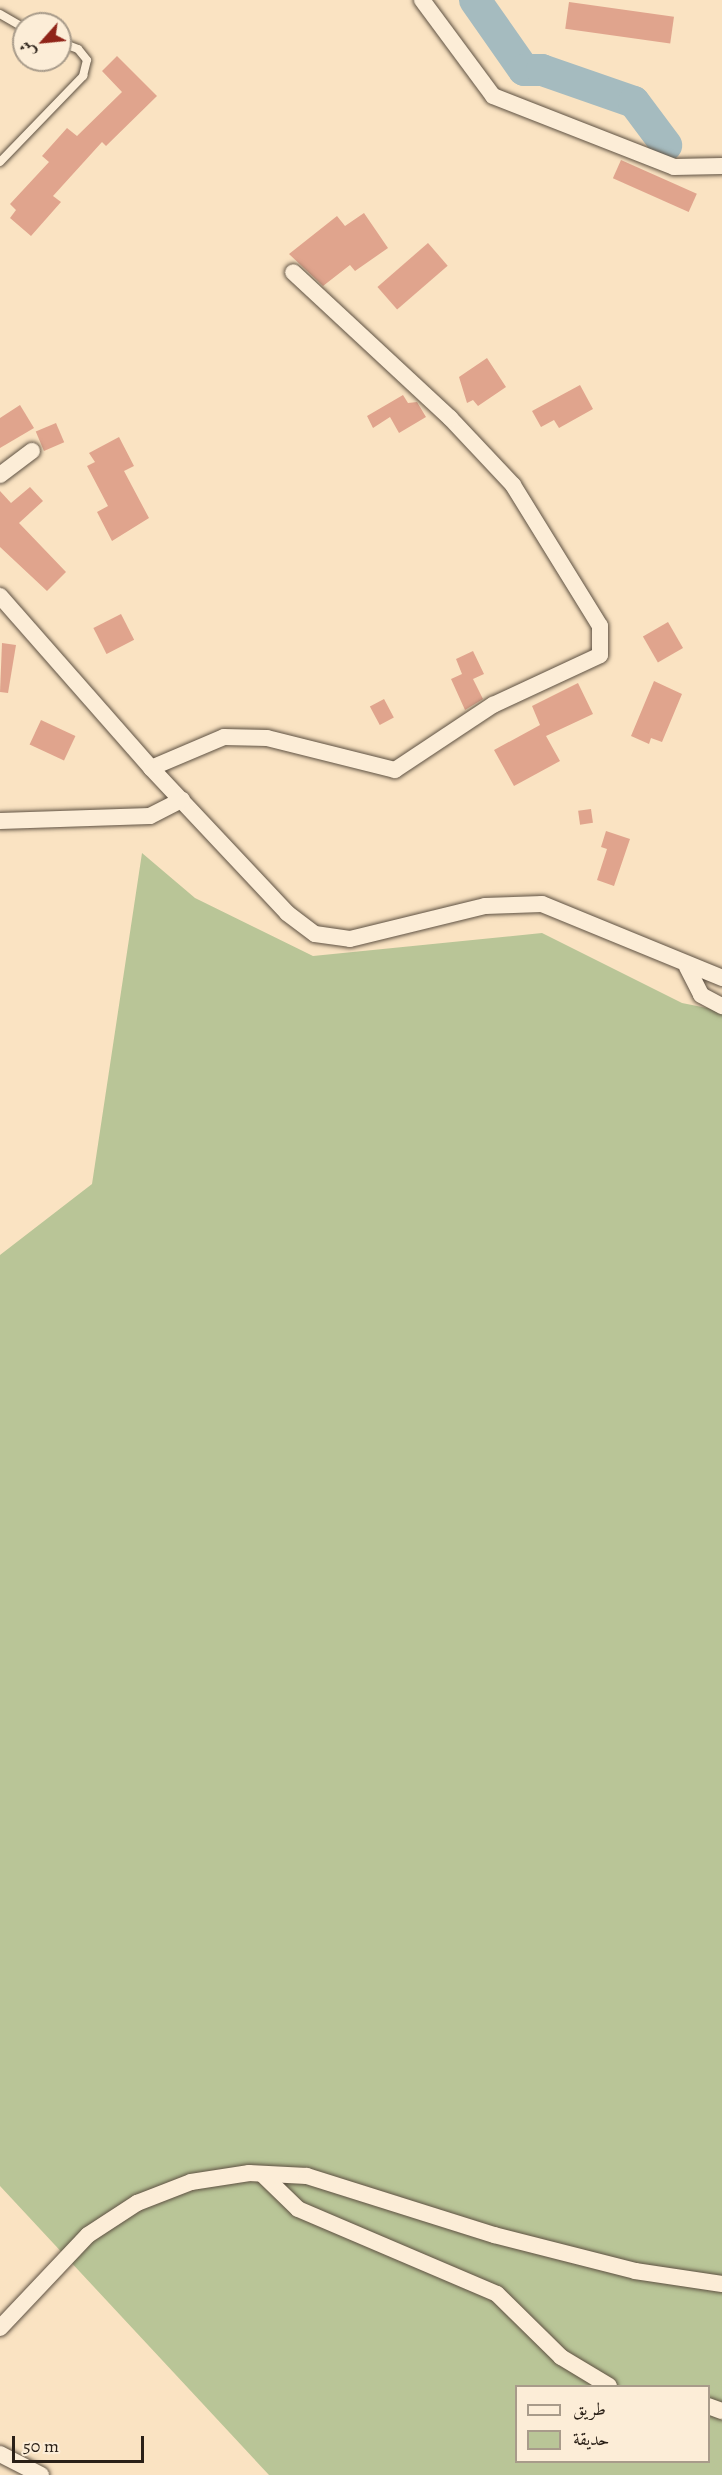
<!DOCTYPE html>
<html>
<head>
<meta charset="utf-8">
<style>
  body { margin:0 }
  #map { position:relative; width:722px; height:2475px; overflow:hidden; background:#fae3c2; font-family:Alegreya,Amiri,serif }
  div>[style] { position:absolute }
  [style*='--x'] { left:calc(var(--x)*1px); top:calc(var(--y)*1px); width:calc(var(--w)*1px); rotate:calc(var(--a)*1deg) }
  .green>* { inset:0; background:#b9c597 }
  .river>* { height:32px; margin:-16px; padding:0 16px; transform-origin:16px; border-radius:16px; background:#a5bbbf }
  .building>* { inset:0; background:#e0a48d; transform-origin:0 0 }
  .roads { filter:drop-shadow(0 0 2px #5e5142) drop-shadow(0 0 2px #5e5142) }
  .lane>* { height:8px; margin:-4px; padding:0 4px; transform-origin:4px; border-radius:4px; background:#fcedd7 }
  .street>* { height:16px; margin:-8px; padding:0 8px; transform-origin:8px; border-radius:8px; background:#fcedd7 }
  span { translate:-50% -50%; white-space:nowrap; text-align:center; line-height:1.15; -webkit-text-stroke:4.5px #fcedd7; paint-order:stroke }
  .legend { position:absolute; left:515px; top:2385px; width:195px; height:78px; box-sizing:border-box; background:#fcedd7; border:2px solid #a89b8a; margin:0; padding:8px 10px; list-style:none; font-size:18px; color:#2a2017 }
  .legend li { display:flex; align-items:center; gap:12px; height:30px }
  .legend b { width:30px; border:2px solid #a89b8a }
  .north { position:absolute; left:12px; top:12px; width:60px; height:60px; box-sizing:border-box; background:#fcedd7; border:2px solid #a89b8a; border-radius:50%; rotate:243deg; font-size:16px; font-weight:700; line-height:24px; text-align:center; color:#2a2017 }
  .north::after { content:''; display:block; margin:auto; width:21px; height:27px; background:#8f2418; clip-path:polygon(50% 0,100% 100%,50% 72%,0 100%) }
  .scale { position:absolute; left:12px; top:2436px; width:132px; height:27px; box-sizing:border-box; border:3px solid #2a2017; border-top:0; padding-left:8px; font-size:18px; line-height:21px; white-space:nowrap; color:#2a2017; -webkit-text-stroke:4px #fcedd7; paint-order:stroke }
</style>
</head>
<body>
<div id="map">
  <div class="green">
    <div style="clip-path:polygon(evenodd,142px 853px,195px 898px,313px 956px,542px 933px,682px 1003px,722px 1011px,722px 2475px,269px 2475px,0 2186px,0 1255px,92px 1184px,142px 853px,516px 2386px,708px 2386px,708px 2462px,516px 2462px,516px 2386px)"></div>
  </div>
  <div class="river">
    <div style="--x:475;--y:0;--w:85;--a:55"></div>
    <div style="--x:524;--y:70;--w:18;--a:0"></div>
    <div style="--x:542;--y:70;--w:97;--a:19.2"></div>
    <div style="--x:634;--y:102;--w:54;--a:53.3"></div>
  </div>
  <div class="building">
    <div style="left:569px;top:2px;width:106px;height:27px;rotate:8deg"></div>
    <div style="clip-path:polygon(117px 56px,157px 96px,106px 146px,102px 142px,53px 196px,61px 202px,31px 236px,10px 218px,16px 210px,10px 204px,49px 162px,42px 156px,67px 128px,77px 136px,122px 92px,102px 71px)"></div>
    <div style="left:621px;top:160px;width:83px;height:20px;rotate:24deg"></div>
    <div style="clip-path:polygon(364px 213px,388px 248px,355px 271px,350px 265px,323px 286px,289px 254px,337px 216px,345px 226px)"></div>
    <div style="left:428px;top:243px;width:30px;height:67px;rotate:49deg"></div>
    <div style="clip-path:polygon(487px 358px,506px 387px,478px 406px,473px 400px,467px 403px,459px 377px)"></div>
    <div style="clip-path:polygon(580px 385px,593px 409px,559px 428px,554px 420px,541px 427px,532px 411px)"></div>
    <div style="clip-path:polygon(403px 395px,408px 403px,417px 402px,426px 417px,399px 433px,390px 417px,373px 428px,367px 416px)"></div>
    <div style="clip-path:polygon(20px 405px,34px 428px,0 448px,0 418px)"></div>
    <div style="left:56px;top:423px;width:21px;height:22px;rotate:67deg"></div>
    <div style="clip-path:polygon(119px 437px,134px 466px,124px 471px,149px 518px,112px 541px,97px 512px,108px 506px,87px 466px,95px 462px,89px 453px)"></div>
    <div style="clip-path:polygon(30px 487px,43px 501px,19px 523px,66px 572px,47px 591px,0 547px,0 491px,11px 503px)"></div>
    <div style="left:121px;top:614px;width:29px;height:31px;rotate:63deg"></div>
    <div style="left:668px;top:622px;width:30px;height:29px;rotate:60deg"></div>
    <div style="clip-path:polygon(2px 643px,16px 645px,8px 693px,0 692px)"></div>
    <div style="clip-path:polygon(473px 651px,484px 674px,473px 679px,483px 699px,465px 710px,451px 679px,462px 674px,456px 659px)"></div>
    <div style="clip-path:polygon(654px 681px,682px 694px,662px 742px,651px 738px,649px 744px,631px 736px)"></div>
    <div style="clip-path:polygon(578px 683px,593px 714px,546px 736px,560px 761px,514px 786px,494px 750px,540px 725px,532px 706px)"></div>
    <div style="left:384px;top:699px;width:21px;height:16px;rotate:62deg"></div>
    <div style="left:41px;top:720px;width:38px;height:27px;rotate:25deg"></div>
    <div style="left:591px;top:809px;width:14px;height:13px;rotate:82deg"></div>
    <div style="clip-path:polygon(606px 831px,630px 839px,614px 886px,597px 880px,607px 849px,601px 847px)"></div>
  </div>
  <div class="roads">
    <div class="lane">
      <div style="--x:0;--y:14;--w:28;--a:30"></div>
      <div style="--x:0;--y:162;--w:120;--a:-46"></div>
      <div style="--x:83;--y:76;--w:16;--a:-76"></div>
      <div style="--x:87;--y:60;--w:14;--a:-129"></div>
      <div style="--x:78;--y:49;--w:19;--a:-159"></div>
    </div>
    <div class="street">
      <div style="--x:422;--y:0;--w:119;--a:53.5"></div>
      <div style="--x:493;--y:96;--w:194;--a:21.4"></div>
      <div style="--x:674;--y:167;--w:48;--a:-1.2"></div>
      <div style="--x:0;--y:475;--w:40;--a:-37"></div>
      <div style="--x:0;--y:596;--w:229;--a:48.7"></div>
      <div style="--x:151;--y:768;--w:199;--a:46.8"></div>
      <div style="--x:287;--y:913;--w:35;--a:37"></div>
      <div style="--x:315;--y:934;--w:35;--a:8"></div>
      <div style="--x:350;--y:939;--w:139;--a:-13.7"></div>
      <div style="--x:485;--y:906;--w:57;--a:-2"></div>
      <div style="--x:542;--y:904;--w:195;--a:22.3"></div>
      <div style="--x:151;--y:768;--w:79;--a:-23"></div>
      <div style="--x:224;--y:737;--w:43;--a:1.3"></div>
      <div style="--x:267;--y:738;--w:132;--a:14"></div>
      <div style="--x:395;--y:770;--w:118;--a:-33.6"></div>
      <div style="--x:493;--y:705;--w:118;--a:-25"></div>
      <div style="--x:600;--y:655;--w:29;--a:-90"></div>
      <div style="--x:600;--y:626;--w:166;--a:-121.7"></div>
      <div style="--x:513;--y:485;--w:92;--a:-133.2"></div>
      <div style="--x:450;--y:418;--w:214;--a:-137.1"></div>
      <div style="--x:0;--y:821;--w:150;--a:-1.9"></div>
      <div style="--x:150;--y:816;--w:36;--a:-27"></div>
      <div style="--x:687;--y:967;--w:31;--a:63"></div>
      <div style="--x:701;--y:995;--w:24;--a:28"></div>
      <div style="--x:262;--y:2174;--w:50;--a:44.2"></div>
      <div style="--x:298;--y:2209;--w:216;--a:23.1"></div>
      <div style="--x:497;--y:2294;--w:90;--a:44.5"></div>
      <div style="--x:561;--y:2357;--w:56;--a:31.1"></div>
      <div style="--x:0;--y:2328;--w:128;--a:-46.6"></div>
      <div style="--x:88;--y:2235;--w:59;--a:-33.1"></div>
      <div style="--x:137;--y:2203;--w:58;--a:-21.3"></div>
      <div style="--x:191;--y:2182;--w:59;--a:-8.8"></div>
      <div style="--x:249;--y:2173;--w:58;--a:3"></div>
      <div style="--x:307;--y:2176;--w:196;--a:17.5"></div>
      <div style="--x:494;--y:2235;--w:146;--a:14.3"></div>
      <div style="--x:635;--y:2271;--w:88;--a:8.5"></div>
      <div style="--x:708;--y:2406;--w:15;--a:20"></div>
      <div style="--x:0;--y:2454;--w:46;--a:27.1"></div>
    </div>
  </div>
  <ul class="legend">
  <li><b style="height:8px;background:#fcedd7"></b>طريق</li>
  <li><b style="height:16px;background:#b9c597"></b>حديقة</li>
  </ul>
  <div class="north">ش</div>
  <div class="scale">50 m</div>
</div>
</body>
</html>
